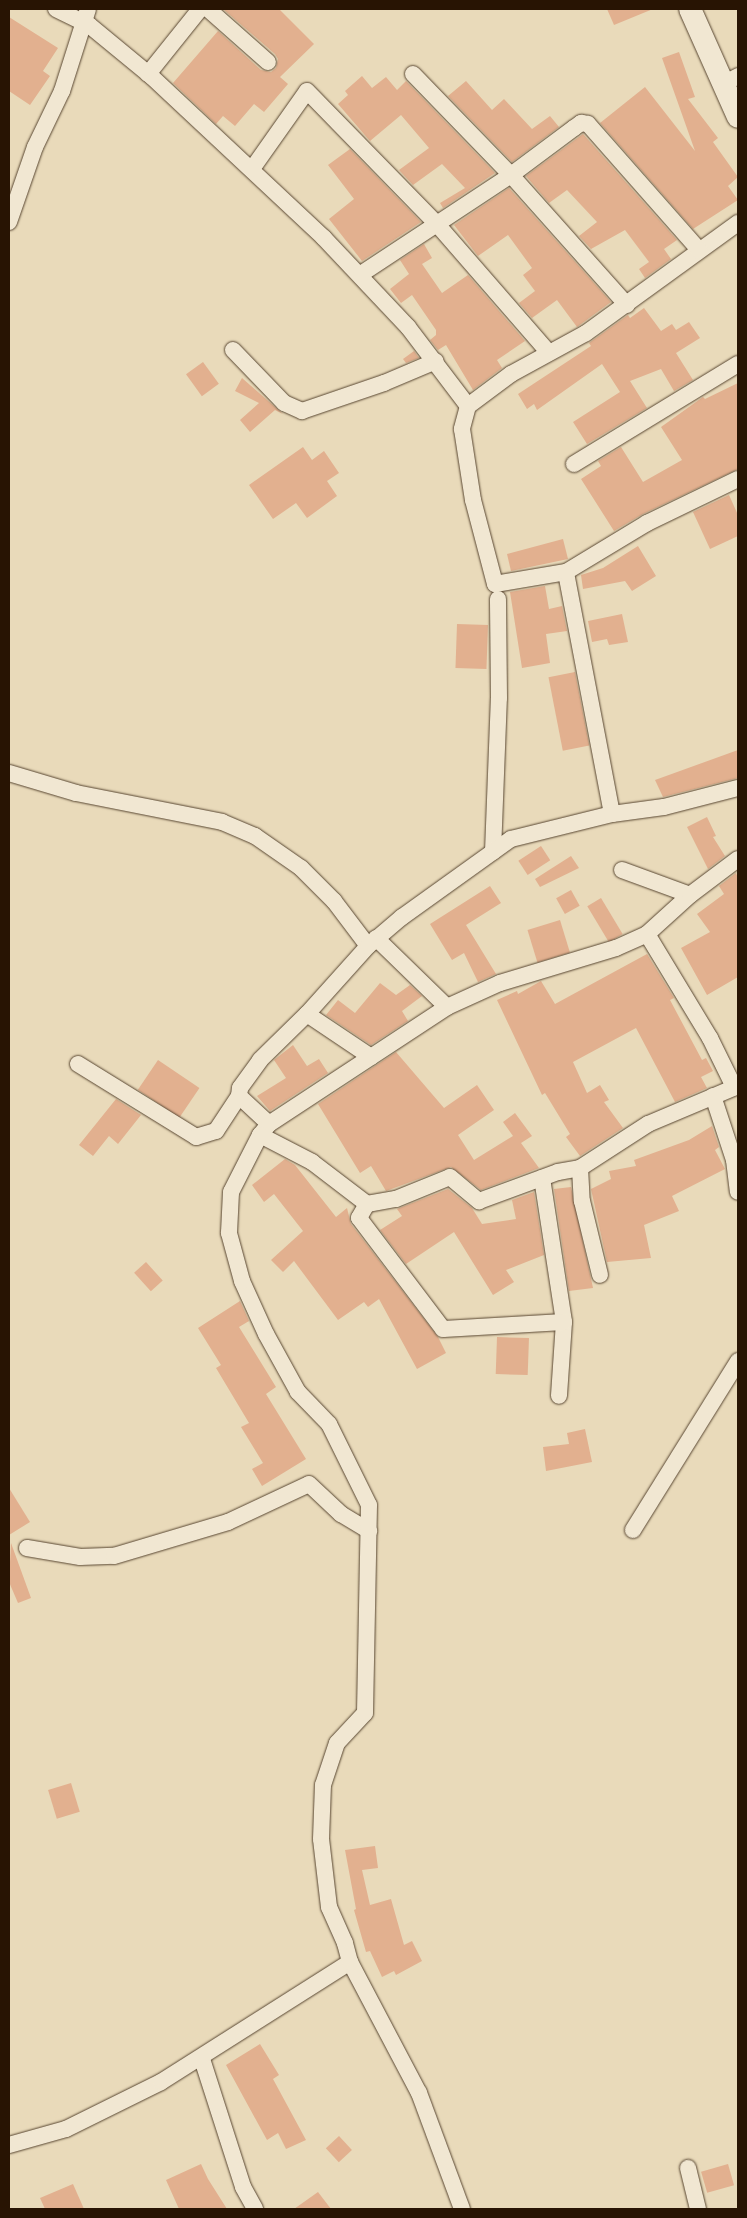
<!DOCTYPE html>
<html>
<head>
<meta charset="utf-8">
<style>
  body { margin:0 }
  #map { position:relative; width:747px; height:2218px; overflow:hidden; background:#e9daba; font-family:"IM FELL French Canon",serif }
  div>[style] { position:absolute }
  [style*='--x'] { left:calc(var(--x)*1px); top:calc(var(--y)*1px); width:calc(var(--w)*1px); rotate:calc(var(--a)*1deg) }
  .building>* { inset:0; background:#e2b08f; transform-origin:0 0 }
  .roads { filter:drop-shadow(0 0 1px #584631) drop-shadow(0 0 1px #584631) }
  .minor>* { height:16px; margin:-8px; padding:0 8px; transform-origin:8px; border-radius:8px; background:#f1e7d2 }
  .secondary>* { height:22px; margin:-11px; padding:0 11px; transform-origin:11px; border-radius:11px; background:#f1e7d2 }
  span { translate:-50% -50%; white-space:nowrap; text-align:center; line-height:1.15; -webkit-text-stroke:4px #f1e7d2; paint-order:stroke }
  .frame { position:absolute; inset:0; border:10px solid #281403; pointer-events:none }
</style>
</head>
<body>
<div id="map">
  <div class="building">
    <div style="clip-path:polygon(223px 9px,279px 9px,314px 44px,280px 77px,288px 84px,264px 112px,254px 104px,235px 126px,223px 116px,216px 124px,173px 83px,218px 31px,261px 70px,271px 72px,276px 68px,278px 59px,275px 54px)"></div>
    <div style="clip-path:polygon(607px 9px,653px 9px,614px 25px)"></div>
    <div style="clip-path:polygon(9px 17px,58px 48px,43px 71px,50px 76px,30px 105px,9px 91px)"></div>
    <div style="clip-path:polygon(679px 52px,695px 97px,688px 99px,718px 138px,713px 142px,738px 177px,728px 186px,738px 200px,693px 229px,600px 123px,645px 87px,695px 151px,662px 58px)"></div>
    <div style="clip-path:polygon(362px 76px,372px 88px,386px 77px,397px 90px,406px 81px,495px 173px,443px 208px,440px 203px,465px 188px,442px 164px,413px 185px,399px 170px,429px 148px,401px 115px,370px 141px,338px 104px,348px 95px,345px 91px)"></div>
    <div style="clip-path:polygon(466px 81px,492px 110px,504px 99px,532px 129px,550px 116px,559px 127px,512px 162px,448px 96px)"></div>
    <div style="clip-path:polygon(583px 134px,677px 240px,664px 249px,671px 259px,645px 278px,639px 269px,649px 262px,625px 230px,591px 249px,579px 236px,597px 222px,567px 190px,549px 203px,526px 176px)"></div>
    <div style="clip-path:polygon(350px 149px,421px 222px,362px 261px,329px 219px,354px 199px,328px 165px)"></div>
    <div style="clip-path:polygon(509px 188px,611px 302px,577px 327px,557px 300px,532px 318px,519px 303px,535px 291px,523px 275px,532px 268px,508px 235px,478px 256px,454px 225px)"></div>
    <div style="clip-path:polygon(424px 244px,432px 258px,422px 264px,442px 293px,468px 275px,525px 341px,497px 360px,502px 368px,473px 390px,446px 345px,438px 350px,430px 340px,436px 335px,436px 330px,412px 295px,401px 303px,390px 289px,409px 274px,400px 260px)"></div>
    <div style="clip-path:polygon(644px 308px,661px 331px,672px 324px,676px 330px,689px 322px,700px 338px,676px 353px,693px 380px,674px 391px,661px 369px,630px 381px,647px 408px,587px 444px,573px 422px,620px 392px,602px 364px,537px 410px,534px 404px,527px 409px,518px 394px,591px 346px,589px 343px,628px 315px,630px 318px)"></div>
    <div style="clip-path:polygon(414px 351px,419px 358px,406px 363px,403px 359px)"></div>
    <div style="left:203px;top:362px;width:27px;height:21px;rotate:54deg"></div>
    <div style="clip-path:polygon(242px 378px,283px 414px,275px 410px,250px 432px,240px 420px,259px 403px,235px 391px)"></div>
    <div style="clip-path:polygon(738px 383px,738px 469px,643px 514px,614px 531px,581px 479px,601px 466px,598px 461px,621px 447px,643px 482px,682px 460px,661px 427px,703px 397px,705px 399px)"></div>
    <div style="clip-path:polygon(303px 447px,312px 460px,324px 451px,339px 473px,327px 481px,337px 496px,307px 518px,296px 503px,273px 519px,249px 485px)"></div>
    <div style="clip-path:polygon(729px 495px,738px 515px,738px 536px,710px 549px,693px 512px)"></div>
    <div style="clip-path:polygon(563px 539px,568px 559px,511px 571px,507px 554px)"></div>
    <div style="clip-path:polygon(638px 546px,656px 576px,632px 591px,625px 581px,583px 589px,581px 575px,603px 568px)"></div>
    <div style="clip-path:polygon(545px 586px,549px 609px,562px 606px,567px 631px,546px 634px,550px 663px,522px 668px,510px 592px)"></div>
    <div style="clip-path:polygon(622px 614px,628px 642px,609px 645px,607px 639px,592px 642px,588px 621px)"></div>
    <div style="left:457px;top:624px;width:31px;height:44px;rotate:2deg"></div>
    <div style="left:575px;top:672px;width:75px;height:27px;rotate:79deg"></div>
    <div style="clip-path:polygon(738px 750px,738px 778px,663px 797px,655px 780px)"></div>
    <div style="clip-path:polygon(707px 817px,716px 836px,713px 837px,725px 856px,708px 869px,687px 827px)"></div>
    <div style="left:541px;top:846px;width:17px;height:27px;rotate:57deg"></div>
    <div style="clip-path:polygon(571px 856px,579px 868px,540px 887px,535px 879px)"></div>
    <div style="clip-path:polygon(736px 873px,738px 878px,738px 977px,707px 995px,681px 948px,710px 932px,697px 914px,724px 894px,719px 886px)"></div>
    <div style="clip-path:polygon(490px 886px,501px 903px,466px 925px,496px 974px,478px 982px,464px 953px,452px 960px,430px 924px)"></div>
    <div style="left:571px;top:890px;width:18px;height:17px;rotate:61deg"></div>
    <div style="left:601px;top:898px;width:42px;height:16px;rotate:59deg"></div>
    <div style="left:560px;top:920px;width:34px;height:34px;rotate:73deg"></div>
    <div style="clip-path:polygon(647px 954px,674px 998px,670px 1000px,702px 1060px,706px 1058px,713px 1071px,701px 1077px,707px 1088px,675px 1102px,636px 1028px,573px 1062px,587px 1093px,600px 1085px,609px 1100px,604px 1102px,623px 1128px,580px 1156px,566px 1137px,570px 1134px,545px 1093px,542px 1095px,497px 1000px,517px 991px,518px 994px,541px 981px,555px 1004px)"></div>
    <div style="clip-path:polygon(380px 983px,396px 995px,410px 985px,422px 996px,402px 1011px,408px 1021px,371px 1045px,326px 1015px,338px 1000px,355px 1013px)"></div>
    <div style="clip-path:polygon(293px 1045px,307px 1066px,319px 1059px,328px 1073px,270px 1111px,257px 1096px,286px 1078px,274px 1060px)"></div>
    <div style="clip-path:polygon(396px 1052px,444px 1108px,477px 1085px,494px 1110px,458px 1135px,474px 1160px,513px 1136px,503px 1122px,515px 1113px,532px 1136px,521px 1143px,539px 1168px,481px 1190px,451px 1167px,386px 1191px,371px 1166px,360px 1173px,318px 1104px)"></div>
    <div style="left:158px;top:1060px;width:50px;height:36px;rotate:34deg"></div>
    <div style="clip-path:polygon(116px 1099px,141px 1115px,118px 1144px,109px 1136px,93px 1156px,79px 1145px)"></div>
    <div style="clip-path:polygon(712px 1126px,719px 1147px,715px 1150px,725px 1169px,672px 1196px,679px 1211px,644px 1225px,651px 1258px,607px 1262px,591px 1189px,611px 1179px,609px 1171px,636px 1166px,634px 1160px,689px 1140px)"></div>
    <div style="clip-path:polygon(285px 1159px,295px 1165px,336px 1217px,347px 1208px,351px 1224px,438px 1337px,446px 1353px,417px 1369px,379px 1299px,368px 1307px,364px 1302px,338px 1320px,294px 1261px,283px 1272px,271px 1260px,303px 1231px,274px 1194px,264px 1202px,252px 1185px)"></div>
    <div style="clip-path:polygon(571px 1187px,593px 1288px,569px 1291px,554px 1189px)"></div>
    <div style="clip-path:polygon(448px 1189px,472px 1208px,482px 1224px,516px 1219px,512px 1200px,534px 1192px,544px 1255px,506px 1270px,514px 1282px,493px 1295px,454px 1232px,406px 1264px,380px 1230px,402px 1216px,397px 1209px)"></div>
    <div style="left:146px;top:1262px;width:25px;height:16px;rotate:48deg"></div>
    <div style="clip-path:polygon(240px 1301px,249px 1321px,239px 1327px,276px 1387px,266px 1394px,306px 1459px,262px 1486px,252px 1469px,263px 1463px,241px 1427px,249px 1423px,216px 1368px,221px 1365px,198px 1328px)"></div>
    <div style="left:497px;top:1337px;width:32px;height:37px;rotate:2deg"></div>
    <div style="clip-path:polygon(585px 1429px,592px 1462px,546px 1471px,543px 1447px,569px 1444px,567px 1433px)"></div>
    <div style="clip-path:polygon(9px 1488px,30px 1522px,9px 1535px)"></div>
    <div style="clip-path:polygon(11px 1543px,31px 1598px,18px 1603px,9px 1582px)"></div>
    <div style="left:71px;top:1783px;width:30px;height:24px;rotate:73deg"></div>
    <div style="clip-path:polygon(375px 1846px,378px 1868px,362px 1870px,370px 1905px,391px 1899px,404px 1945px,412px 1941px,422px 1961px,396px 1975px,394px 1971px,382px 1977px,370px 1951px,366px 1952px,354px 1910px,356px 1909px,345px 1850px)"></div>
    <div style="clip-path:polygon(260px 2044px,279px 2075px,273px 2079px,306px 2140px,286px 2149px,278px 2133px,267px 2140px,226px 2065px)"></div>
    <div style="left:339px;top:2136px;width:19px;height:18px;rotate:47deg"></div>
    <div style="clip-path:polygon(201px 2164px,208px 2179px,227px 2209px,179px 2209px,166px 2180px)"></div>
    <div style="left:728px;top:2164px;width:22px;height:28px;rotate:74deg"></div>
    <div style="clip-path:polygon(73px 2184px,84px 2209px,45px 2209px,40px 2198px)"></div>
    <div style="clip-path:polygon(318px 2192px,331px 2209px,294px 2209px)"></div>
  </div>
  <div class="roads">
    <div class="minor">
      <div style="--x:56;--y:9;--w:37;--a:26"></div>
      <div style="--x:89;--y:25;--w:82;--a:39.5"></div>
      <div style="--x:152;--y:77;--w:236;--a:43.1"></div>
      <div style="--x:324;--y:238;--w:122;--a:46.7"></div>
      <div style="--x:408;--y:327;--w:99;--a:52.8"></div>
      <div style="--x:468;--y:406;--w:54;--a:-36.7"></div>
      <div style="--x:511;--y:374;--w:85;--a:-28.7"></div>
      <div style="--x:586;--y:333;--w:188;--a:-35.9"></div>
      <div style="--x:208;--y:9;--w:80;--a:41.5"></div>
      <div style="--x:148;--y:74;--w:83;--a:-51.3"></div>
      <div style="--x:413;--y:74;--w:141;--a:45.9"></div>
      <div style="--x:511;--y:175;--w:79;--a:-36.7"></div>
      <div style="--x:574;--y:128;--w:9;--a:-36"></div>
      <div style="--x:581;--y:123;--w:7;--a:8"></div>
      <div style="--x:588;--y:124;--w:168;--a:48.6"></div>
      <div style="--x:725;--y:83;--w:15;--a:-28"></div>
      <div style="--x:252;--y:169;--w:95;--a:-54.8"></div>
      <div style="--x:307;--y:91;--w:185;--a:45.7"></div>
      <div style="--x:436;--y:223;--w:172;--a:49"></div>
      <div style="--x:9;--y:222;--w:79;--a:-70.9"></div>
      <div style="--x:35;--y:147;--w:62;--a:-64.3"></div>
      <div style="--x:62;--y:91;--w:86;--a:-72.4"></div>
      <div style="--x:361;--y:274;--w:180;--a:-33.4"></div>
      <div style="--x:511;--y:175;--w:174;--a:48.3"></div>
      <div style="--x:233;--y:350;--w:74;--a:46.1"></div>
      <div style="--x:284;--y:403;--w:20;--a:24"></div>
      <div style="--x:302;--y:411;--w:87;--a:-18.9"></div>
      <div style="--x:384;--y:383;--w:56;--a:-22.9"></div>
      <div style="--x:468;--y:406;--w:24;--a:105"></div>
      <div style="--x:462;--y:429;--w:72;--a:81.2"></div>
      <div style="--x:473;--y:500;--w:87;--a:75.3"></div>
      <div style="--x:495;--y:584;--w:72;--a:-9.6"></div>
      <div style="--x:574;--y:464;--w:192;--a:-31.4"></div>
      <div style="--x:9;--y:773;--w:70;--a:16.6"></div>
      <div style="--x:76;--y:793;--w:149;--a:11.2"></div>
      <div style="--x:222;--y:822;--w:36;--a:23"></div>
      <div style="--x:255;--y:836;--w:56;--a:34.8"></div>
      <div style="--x:301;--y:868;--w:47;--a:45"></div>
      <div style="--x:334;--y:901;--w:56;--a:52.9"></div>
      <div style="--x:612;--y:814;--w:246;--a:-100.8"></div>
      <div style="--x:566;--y:572;--w:95;--a:-31.2"></div>
      <div style="--x:647;--y:523;--w:101;--a:-25.8"></div>
      <div style="--x:493;--y:852;--w:154;--a:-87.8"></div>
      <div style="--x:499;--y:698;--w:99;--a:-90.6"></div>
      <div style="--x:622;--y:870;--w:72;--a:20.2"></div>
      <div style="--x:647;--y:934;--w:122;--a:58.8"></div>
      <div style="--x:710;--y:1038;--w:55;--a:63.9"></div>
      <div style="--x:376;--y:938;--w:99;--a:44.2"></div>
      <div style="--x:447;--y:1007;--w:58;--a:-24.4"></div>
      <div style="--x:500;--y:983;--w:121;--a:-16.8"></div>
      <div style="--x:616;--y:948;--w:34;--a:-24"></div>
      <div style="--x:647;--y:934;--w:58;--a:-42.2"></div>
      <div style="--x:690;--y:895;--w:60;--a:-36.9"></div>
      <div style="--x:371;--y:1057;--w:77;--a:-146.1"></div>
      <div style="--x:307;--y:1014;--w:91;--a:-48.1"></div>
      <div style="--x:368;--y:946;--w:45;--a:-40.5"></div>
      <div style="--x:402;--y:917;--w:134;--a:-35.6"></div>
      <div style="--x:511;--y:839;--w:104;--a:-13.9"></div>
      <div style="--x:612;--y:814;--w:52;--a:-7.7"></div>
      <div style="--x:664;--y:807;--w:76;--a:-14.4"></div>
      <div style="--x:78;--y:1064;--w:139;--a:31.7"></div>
      <div style="--x:196;--y:1137;--w:21;--a:-17"></div>
      <div style="--x:216;--y:1131;--w:42;--a:-56.7"></div>
      <div style="--x:239;--y:1096;--w:41;--a:43"></div>
      <div style="--x:269;--y:1124;--w:14;--a:129"></div>
      <div style="--x:239;--y:1096;--w:8;--a:-83"></div>
      <div style="--x:240;--y:1088;--w:34;--a:-54"></div>
      <div style="--x:260;--y:1060;--w:66;--a:-44.4"></div>
      <div style="--x:713;--y:1096;--w:67;--a:71.8"></div>
      <div style="--x:734;--y:1160;--w:32;--a:83"></div>
      <div style="--x:269;--y:1124;--w:213;--a:-33.3"></div>
      <div style="--x:580;--y:1168;--w:33;--a:87"></div>
      <div style="--x:582;--y:1201;--w:76;--a:76.3"></div>
      <div style="--x:542;--y:1178;--w:146;--a:81.3"></div>
      <div style="--x:564;--y:1322;--w:74;--a:93.9"></div>
      <div style="--x:367;--y:1204;--w:16;--a:120"></div>
      <div style="--x:359;--y:1218;--w:139;--a:52.9"></div>
      <div style="--x:443;--y:1329;--w:121;--a:-3.3"></div>
      <div style="--x:633;--y:1530;--w:199;--a:-58.1"></div>
      <div style="--x:27;--y:1548;--w:54;--a:9.6"></div>
      <div style="--x:80;--y:1557;--w:34;--a:-2"></div>
      <div style="--x:114;--y:1556;--w:119;--a:-16.6"></div>
      <div style="--x:228;--y:1522;--w:89;--a:-25.1"></div>
      <div style="--x:309;--y:1484;--w:44;--a:43.2"></div>
      <div style="--x:341;--y:1514;--w:33;--a:31"></div>
      <div style="--x:202;--y:2059;--w:134;--a:72.2"></div>
      <div style="--x:243;--y:2187;--w:25;--a:61"></div>
      <div style="--x:9;--y:2145;--w:59;--a:-15.7"></div>
      <div style="--x:66;--y:2129;--w:106;--a:-26.3"></div>
      <div style="--x:161;--y:2082;--w:224;--a:-32.4"></div>
      <div style="--x:688;--y:2168;--w:42;--a:76.3"></div>
      <div style="--x:462;--y:2209;--w:124;--a:-110.3"></div>
      <div style="--x:419;--y:2093;--w:148;--a:-117.8"></div>
      <div style="--x:350;--y:1962;--w:20;--a:-105"></div>
      <div style="--x:345;--y:1943;--w:39;--a:-114"></div>
      <div style="--x:329;--y:1907;--w:68;--a:-96.7"></div>
      <div style="--x:321;--y:1839;--w:54;--a:-87.9"></div>
      <div style="--x:323;--y:1785;--w:44;--a:-71.6"></div>
      <div style="--x:337;--y:1743;--w:41;--a:-47"></div>
      <div style="--x:365;--y:1713;--w:208;--a:-88.9"></div>
      <div style="--x:369;--y:1505;--w:90;--a:-116.3"></div>
      <div style="--x:329;--y:1424;--w:45;--a:-134.1"></div>
      <div style="--x:298;--y:1392;--w:66;--a:-118.9"></div>
      <div style="--x:266;--y:1334;--w:58;--a:-114.4"></div>
      <div style="--x:242;--y:1281;--w:50;--a:-105.2"></div>
      <div style="--x:229;--y:1233;--w:41;--a:-87.2"></div>
      <div style="--x:231;--y:1192;--w:64;--a:-63"></div>
      <div style="--x:260;--y:1135;--w:59;--a:27.4"></div>
      <div style="--x:312;--y:1162;--w:69;--a:37.4"></div>
      <div style="--x:367;--y:1204;--w:29;--a:-10"></div>
      <div style="--x:396;--y:1199;--w:58;--a:-22.2"></div>
      <div style="--x:450;--y:1177;--w:38;--a:40"></div>
      <div style="--x:479;--y:1201;--w:84;--a:-20.2"></div>
      <div style="--x:558;--y:1172;--w:22;--a:-10"></div>
      <div style="--x:580;--y:1168;--w:81;--a:-32.9"></div>
      <div style="--x:648;--y:1124;--w:98;--a:-22.9"></div>
    </div>
    <div class="secondary">
      <div style="--x:690;--y:9;--w:118;--a:66"></div>
    </div>
  </div>
  <div class="frame"></div>
</div>
</body>
</html>
